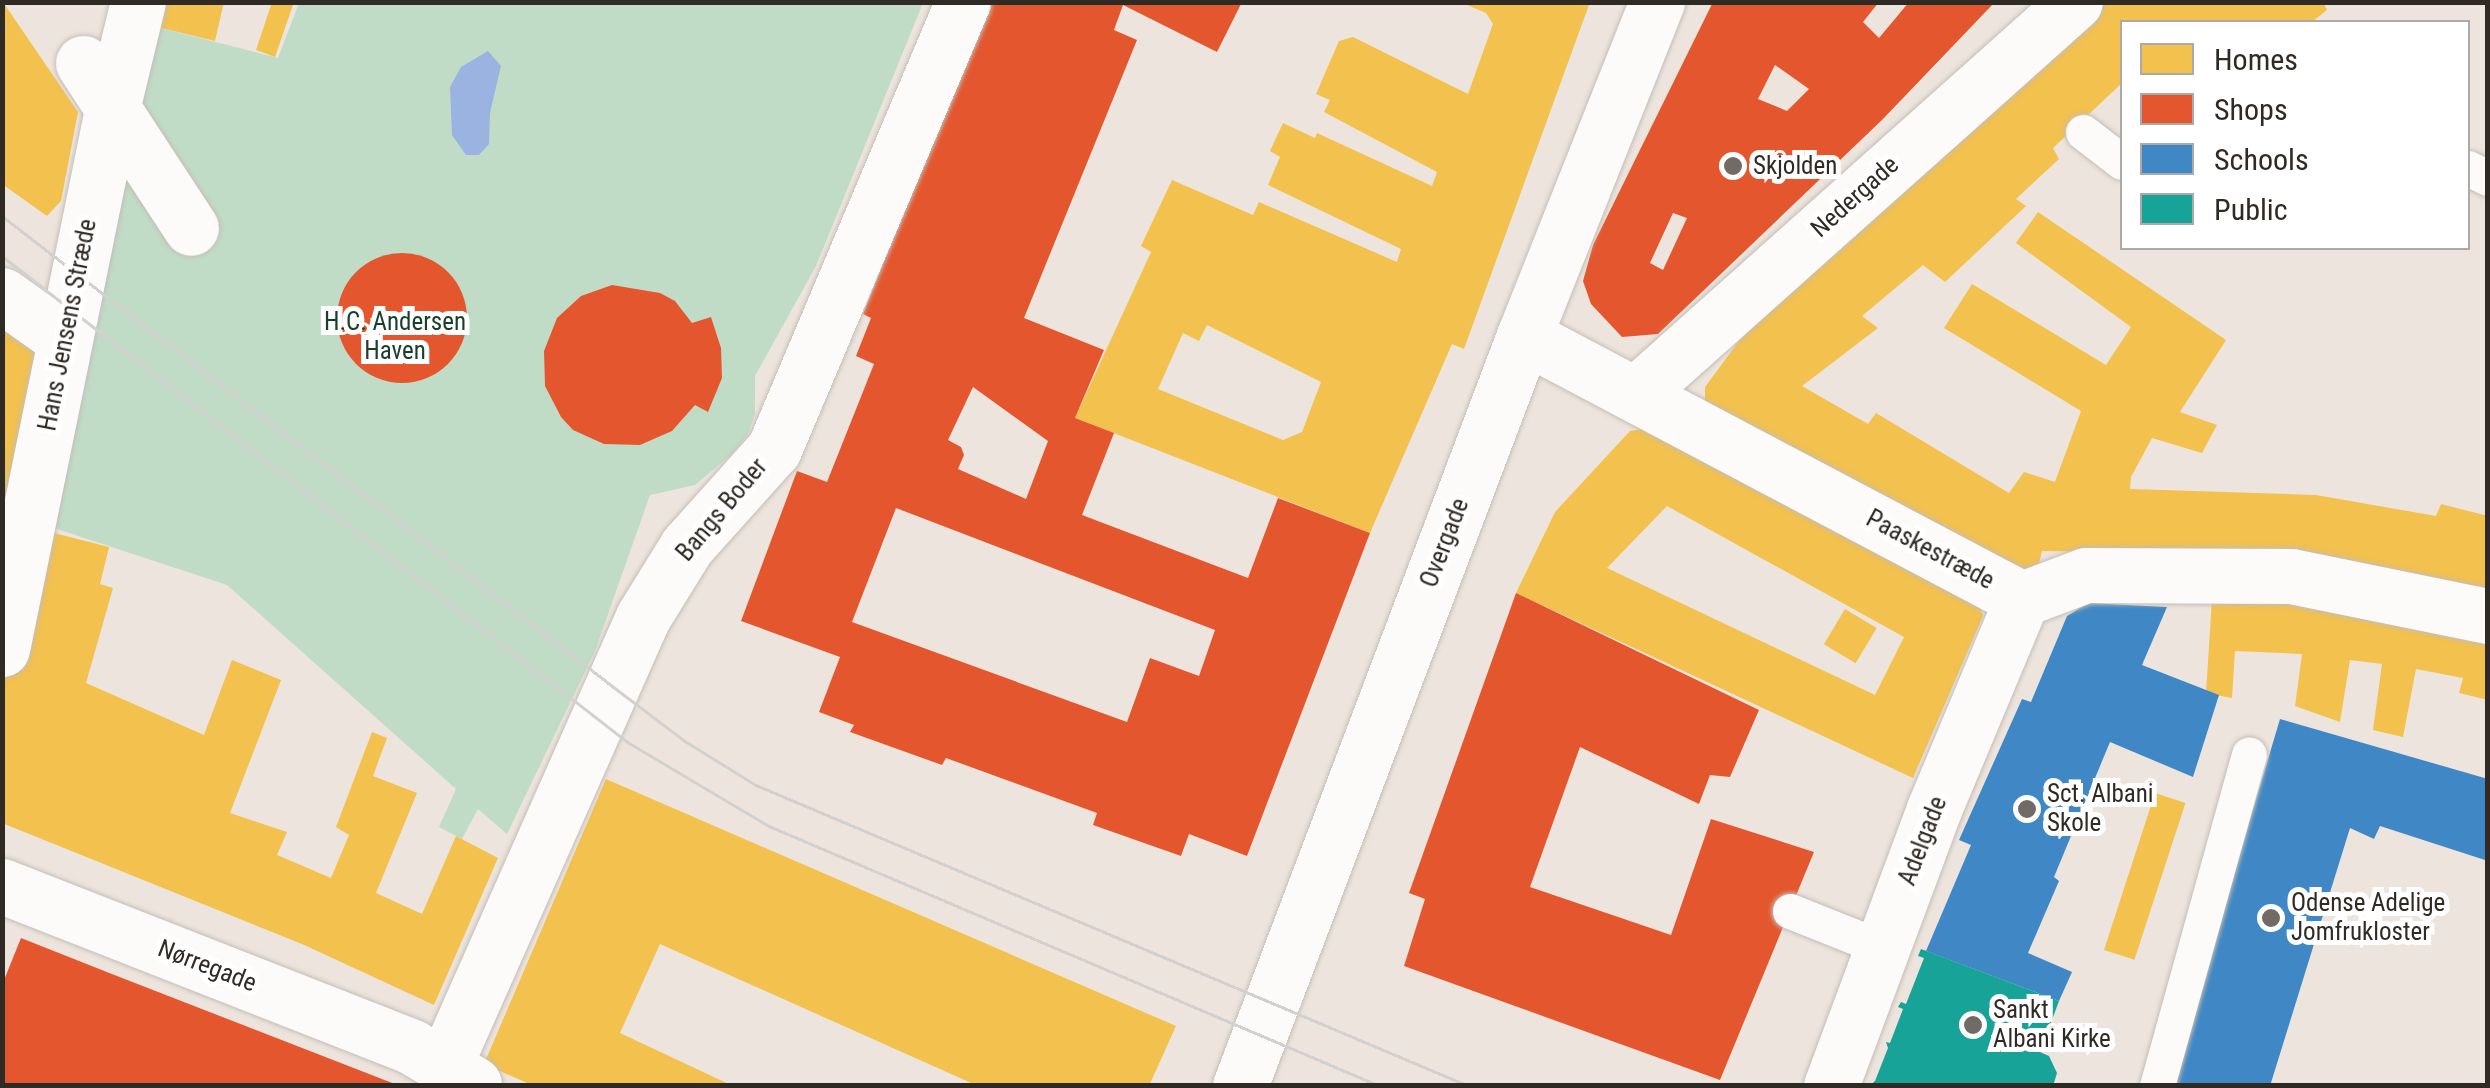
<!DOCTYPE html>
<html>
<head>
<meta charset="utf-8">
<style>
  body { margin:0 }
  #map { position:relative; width:2490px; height:1088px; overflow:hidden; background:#ede5dd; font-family:"Roboto Condensed",sans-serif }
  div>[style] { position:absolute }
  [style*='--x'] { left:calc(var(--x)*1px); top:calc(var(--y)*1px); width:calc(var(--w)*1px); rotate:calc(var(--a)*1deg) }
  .green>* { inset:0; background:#c0dcc7 }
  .water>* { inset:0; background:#9ab3e1 }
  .homes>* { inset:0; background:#f2c14e; transform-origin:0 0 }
  .shops>* { inset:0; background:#e4572e }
  .round { border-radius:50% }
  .schools>* { inset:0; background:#3f88c5 }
  .public>* { inset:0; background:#17a398 }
  .roads { filter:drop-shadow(0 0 2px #c4bdb7) drop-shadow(0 0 2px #c4bdb7) }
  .lane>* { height:35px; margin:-17.5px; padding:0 17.5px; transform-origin:17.5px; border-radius:17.5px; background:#fcfbfa }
  .street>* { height:55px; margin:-27.5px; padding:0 27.5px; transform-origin:27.5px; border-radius:27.5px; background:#fcfbfa }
  .tram>* { height:2.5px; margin:-1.25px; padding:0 1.25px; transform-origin:1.25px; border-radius:1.25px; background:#d3d1cf }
  .dots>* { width:28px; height:28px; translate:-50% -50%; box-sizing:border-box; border:5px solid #fff; border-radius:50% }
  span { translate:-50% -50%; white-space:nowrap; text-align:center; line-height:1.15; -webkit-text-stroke:10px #fff; paint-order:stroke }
  .poi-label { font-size:25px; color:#302a25 }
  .left { translate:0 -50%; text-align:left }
  .street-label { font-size:25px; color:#302a25 }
  .park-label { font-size:25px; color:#19402d }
  .frame { position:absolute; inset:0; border:5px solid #302a25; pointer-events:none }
  .legend { position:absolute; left:2120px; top:20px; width:350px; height:230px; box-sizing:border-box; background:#fff; border:2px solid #acaaa8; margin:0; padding:12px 18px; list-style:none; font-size:30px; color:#302a25 }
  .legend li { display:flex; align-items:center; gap:20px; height:50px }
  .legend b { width:50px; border:2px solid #acaaa8 }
</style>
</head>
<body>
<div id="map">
  <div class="green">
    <div style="clip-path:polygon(299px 3px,923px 3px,816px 266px,755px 376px,755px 414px,748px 434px,733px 453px,695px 485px,650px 495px,595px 651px,507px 834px,478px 809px,462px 839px,439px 827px,456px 789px,227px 585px,48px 526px,153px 26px,278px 58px)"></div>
  </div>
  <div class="water">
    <div style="clip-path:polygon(488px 51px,501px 66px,490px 113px,489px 144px,479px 155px,466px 155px,452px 135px,450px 87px,461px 67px)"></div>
  </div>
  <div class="homes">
    <div style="clip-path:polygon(3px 2px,78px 112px,61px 201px,47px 216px,2px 184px)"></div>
    <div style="clip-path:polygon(150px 2px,224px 2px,215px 41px,145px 24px)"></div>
    <div style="clip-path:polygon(272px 2px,294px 2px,275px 57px,256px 50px)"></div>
    <div style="clip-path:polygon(evenodd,1460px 2px,1590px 2px,1464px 349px,1452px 344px,1370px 533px,1075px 418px,1151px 252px,1141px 246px,1172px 180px,1253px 215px,1259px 202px,1397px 262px,1401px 249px,1268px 185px,1280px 157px,1270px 151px,1283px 123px,1315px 138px,1317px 133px,1432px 186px,1437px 172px,1324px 112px,1330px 100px,1316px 94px,1339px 41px,1353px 37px,1468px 94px,1493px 24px,1486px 13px,1460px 2px,1207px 325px,1321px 382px,1302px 432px,1283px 440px,1158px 389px,1183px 333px,1199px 341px,1207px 325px)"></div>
    <div style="clip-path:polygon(2107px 2px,2323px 2px,2327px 10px,2312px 22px,2122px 22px,2122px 83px,2053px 148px,2059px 159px,2016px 199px,2026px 206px,1945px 282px,1923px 265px,1862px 316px,1878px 328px,1802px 386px,1868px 424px,1876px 413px,2009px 493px,2024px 472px,2055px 482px,2081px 411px,1944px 328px,1972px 284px,2106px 365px,2131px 327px,2016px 243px,2038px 212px,2226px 340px,2180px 412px,2217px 425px,2202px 453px,2152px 438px,2131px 477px,2130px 489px,2316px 495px,2436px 516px,2441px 504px,2488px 516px,2488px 590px,2122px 552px,2042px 551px,2038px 568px,2021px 576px,1705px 402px,1705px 387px,1739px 341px,1807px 269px,1958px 144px)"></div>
    <div style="clip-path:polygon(2px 317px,44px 347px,2px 540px)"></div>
    <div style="clip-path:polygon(evenodd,1655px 427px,1978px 600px,1983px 616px,1913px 778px,1516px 593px,1555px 512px,1630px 431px,1655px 427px,1667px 506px,1904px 637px,1875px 695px,1607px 568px,1667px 506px)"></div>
    <div style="clip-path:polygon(46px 531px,109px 547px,100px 584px,113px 588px,86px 683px,204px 735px,232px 660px,281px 680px,230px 813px,287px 832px,277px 855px,331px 878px,349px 835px,336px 827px,372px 732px,387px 738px,373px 776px,417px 793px,376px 893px,422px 914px,456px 836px,498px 858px,434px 1005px,302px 944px,2px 823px,2px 691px)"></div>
    <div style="clip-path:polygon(2250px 598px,2488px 629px,2488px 700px,2459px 693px,2463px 678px,2416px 669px,2403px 737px,2373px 730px,2382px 664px,2350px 660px,2340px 722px,2295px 706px,2302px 654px,2235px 651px,2232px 698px,2206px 693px,2212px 599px)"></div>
    <div style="left:1845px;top:609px;width:37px;height:41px;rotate:31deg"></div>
    <div style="clip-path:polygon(606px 779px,1176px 1026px,1149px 1086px,978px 1086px,660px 944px,620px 1033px,733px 1086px,534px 1086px,484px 1064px)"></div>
    <div style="left:2155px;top:793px;width:32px;height:165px;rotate:18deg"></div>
  </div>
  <div class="shops">
    <div style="clip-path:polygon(evenodd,987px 2px,1242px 2px,1217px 52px,1123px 5px,1114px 30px,1137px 40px,1024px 318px,1104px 350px,1075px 418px,1114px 433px,1082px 515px,1248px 578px,1278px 498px,1370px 533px,1247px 856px,1189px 834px,1181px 856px,1093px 825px,1097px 813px,946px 758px,942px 765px,850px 732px,854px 725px,819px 712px,840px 657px,741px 621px,797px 471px,827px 482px,874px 364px,856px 356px,871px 318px,863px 314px,987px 2px,973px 387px,1048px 441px,1026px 499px,958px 469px,964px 455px,961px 447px,948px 440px,973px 387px,987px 2px,896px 508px,1215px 630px,1199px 676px,1150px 658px,1127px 722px,852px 622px,896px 508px)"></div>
    <div style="clip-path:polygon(evenodd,1713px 2px,1879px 2px,1863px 22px,1879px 38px,1909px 2px,1995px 2px,1882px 120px,1658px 334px,1622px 337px,1591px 304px,1583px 281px,1593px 245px,1713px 2px,1775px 65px,1809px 89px,1787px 111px,1758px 99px,1775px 65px,1713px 2px,1673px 213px,1687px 218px,1663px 270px,1650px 263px,1673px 213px)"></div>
    <div class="round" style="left:337px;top:253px;width:130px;height:130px"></div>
    <div style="clip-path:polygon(612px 285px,660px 293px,675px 301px,692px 323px,711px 317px,721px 348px,722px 378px,708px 412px,695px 405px,672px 431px,640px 445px,604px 444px,573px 430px,561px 417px,545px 386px,544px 351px,557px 318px,581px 296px)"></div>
    <div style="clip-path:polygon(1516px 593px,1759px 710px,1730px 777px,1710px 775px,1699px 804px,1580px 747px,1530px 887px,1671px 935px,1711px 819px,1814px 852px,1720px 1080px,1404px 966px,1425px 899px,1409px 893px)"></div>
    <div style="clip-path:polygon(21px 938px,117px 976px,400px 1086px,2px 1086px,2px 985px)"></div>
  </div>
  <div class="schools">
    <div style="clip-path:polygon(2088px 603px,2167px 607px,2142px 665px,2219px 695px,2193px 777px,2110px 742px,2054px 877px,2059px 881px,2028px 953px,2072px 972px,2059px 1001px,1926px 951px,1971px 845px,1959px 840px,2022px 699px,2031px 702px,2067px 616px)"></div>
    <div style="clip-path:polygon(2280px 719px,2488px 779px,2488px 861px,2380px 826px,2374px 839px,2350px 828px,2270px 1086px,2171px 1086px)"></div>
  </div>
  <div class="public">
    <div style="clip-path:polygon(1921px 949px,2059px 1001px,2040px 1052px,2049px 1056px,2057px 1073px,2053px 1086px,1869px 1086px,1875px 1081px,1888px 1048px,1886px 1042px,1890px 1043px,1903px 1009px,1898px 1007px,1901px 1002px,1906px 1004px,1924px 958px,1918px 956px)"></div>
  </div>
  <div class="roads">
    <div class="lane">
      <div style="--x:2083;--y:132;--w:49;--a:37.6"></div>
      <div style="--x:2468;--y:168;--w:22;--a:27"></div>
      <div style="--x:1790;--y:911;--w:100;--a:21.7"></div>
      <div style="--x:2157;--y:1086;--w:344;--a:-74.5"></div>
    </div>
    <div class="street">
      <div style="--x:83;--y:63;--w:197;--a:56.8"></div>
      <div style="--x:2;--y:295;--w:77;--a:35.5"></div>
      <div style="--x:1524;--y:336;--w:563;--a:27.84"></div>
      <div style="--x:2022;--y:599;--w:68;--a:-20.6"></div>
      <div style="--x:2086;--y:575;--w:205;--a:0.3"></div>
      <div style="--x:2291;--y:576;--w:201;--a:11.5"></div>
      <div style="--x:1637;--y:393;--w:587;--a:-41.76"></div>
      <div style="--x:2;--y:649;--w:555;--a:-78.47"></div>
      <div style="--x:113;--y:105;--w:106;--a:-76.4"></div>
      <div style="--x:2;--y:886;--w:440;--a:21.4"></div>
      <div style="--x:412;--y:1047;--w:72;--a:30.8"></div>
      <div style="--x:444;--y:1066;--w:491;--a:-66.1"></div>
      <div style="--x:643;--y:617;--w:84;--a:-58.2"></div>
      <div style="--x:687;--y:546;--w:130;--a:-48.1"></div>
      <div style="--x:774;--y:449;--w:485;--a:-67.1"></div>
      <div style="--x:1240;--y:1086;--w:802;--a:-69.26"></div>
      <div style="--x:1524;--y:336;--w:360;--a:-68.3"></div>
      <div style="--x:1831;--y:1086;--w:296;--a:-69.6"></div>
      <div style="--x:1934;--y:809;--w:228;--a:-67.3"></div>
    </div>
  </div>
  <div class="tram">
    <div style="--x:2;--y:216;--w:769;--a:37.6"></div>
    <div style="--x:611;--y:685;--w:93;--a:37.1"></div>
    <div style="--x:685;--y:741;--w:84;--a:31.8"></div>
    <div style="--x:756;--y:785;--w:774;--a:22.89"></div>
    <div style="--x:2;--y:256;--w:794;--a:37.84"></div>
    <div style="--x:629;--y:743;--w:163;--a:30.7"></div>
    <div style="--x:769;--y:826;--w:664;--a:23.05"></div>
  </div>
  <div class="dots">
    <div style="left:1733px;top:166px;background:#726b65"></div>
    <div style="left:2027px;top:809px;background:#726b65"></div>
    <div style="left:2271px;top:918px;background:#726b65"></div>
    <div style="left:1973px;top:1025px;background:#726b65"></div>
  </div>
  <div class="poi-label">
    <span class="left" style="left:1753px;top:166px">Skjolden</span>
    <span class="left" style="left:2047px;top:809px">Sct. Albani<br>Skole</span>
    <span class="left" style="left:2291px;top:918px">Odense Adelige<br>Jomfrukloster</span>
    <span class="left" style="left:1993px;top:1025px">Sankt<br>Albani Kirke</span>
  </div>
  <div class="street-label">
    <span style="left:1855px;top:197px;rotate:-42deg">Nedergade</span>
    <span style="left:68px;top:325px;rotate:-79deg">Hans Jensens Stræde</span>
    <span style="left:722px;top:510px;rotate:-50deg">Bangs Boder</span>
    <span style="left:1445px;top:543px;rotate:-69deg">Overgade</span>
    <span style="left:1930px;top:550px;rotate:28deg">Paaskestræde</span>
    <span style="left:1923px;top:841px;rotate:-69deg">Adelgade</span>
    <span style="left:207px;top:966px;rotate:21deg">Nørregade</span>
  </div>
  <div class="park-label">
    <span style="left:395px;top:337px">H.C. Andersen<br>Haven</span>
  </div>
  <div class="frame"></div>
  <ul class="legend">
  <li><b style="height:28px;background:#f2c14e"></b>Homes</li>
  <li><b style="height:28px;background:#e4572e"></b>Shops</li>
  <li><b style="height:28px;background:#3f88c5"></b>Schools</li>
  <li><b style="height:28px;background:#17a398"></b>Public</li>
  </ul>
</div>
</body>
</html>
